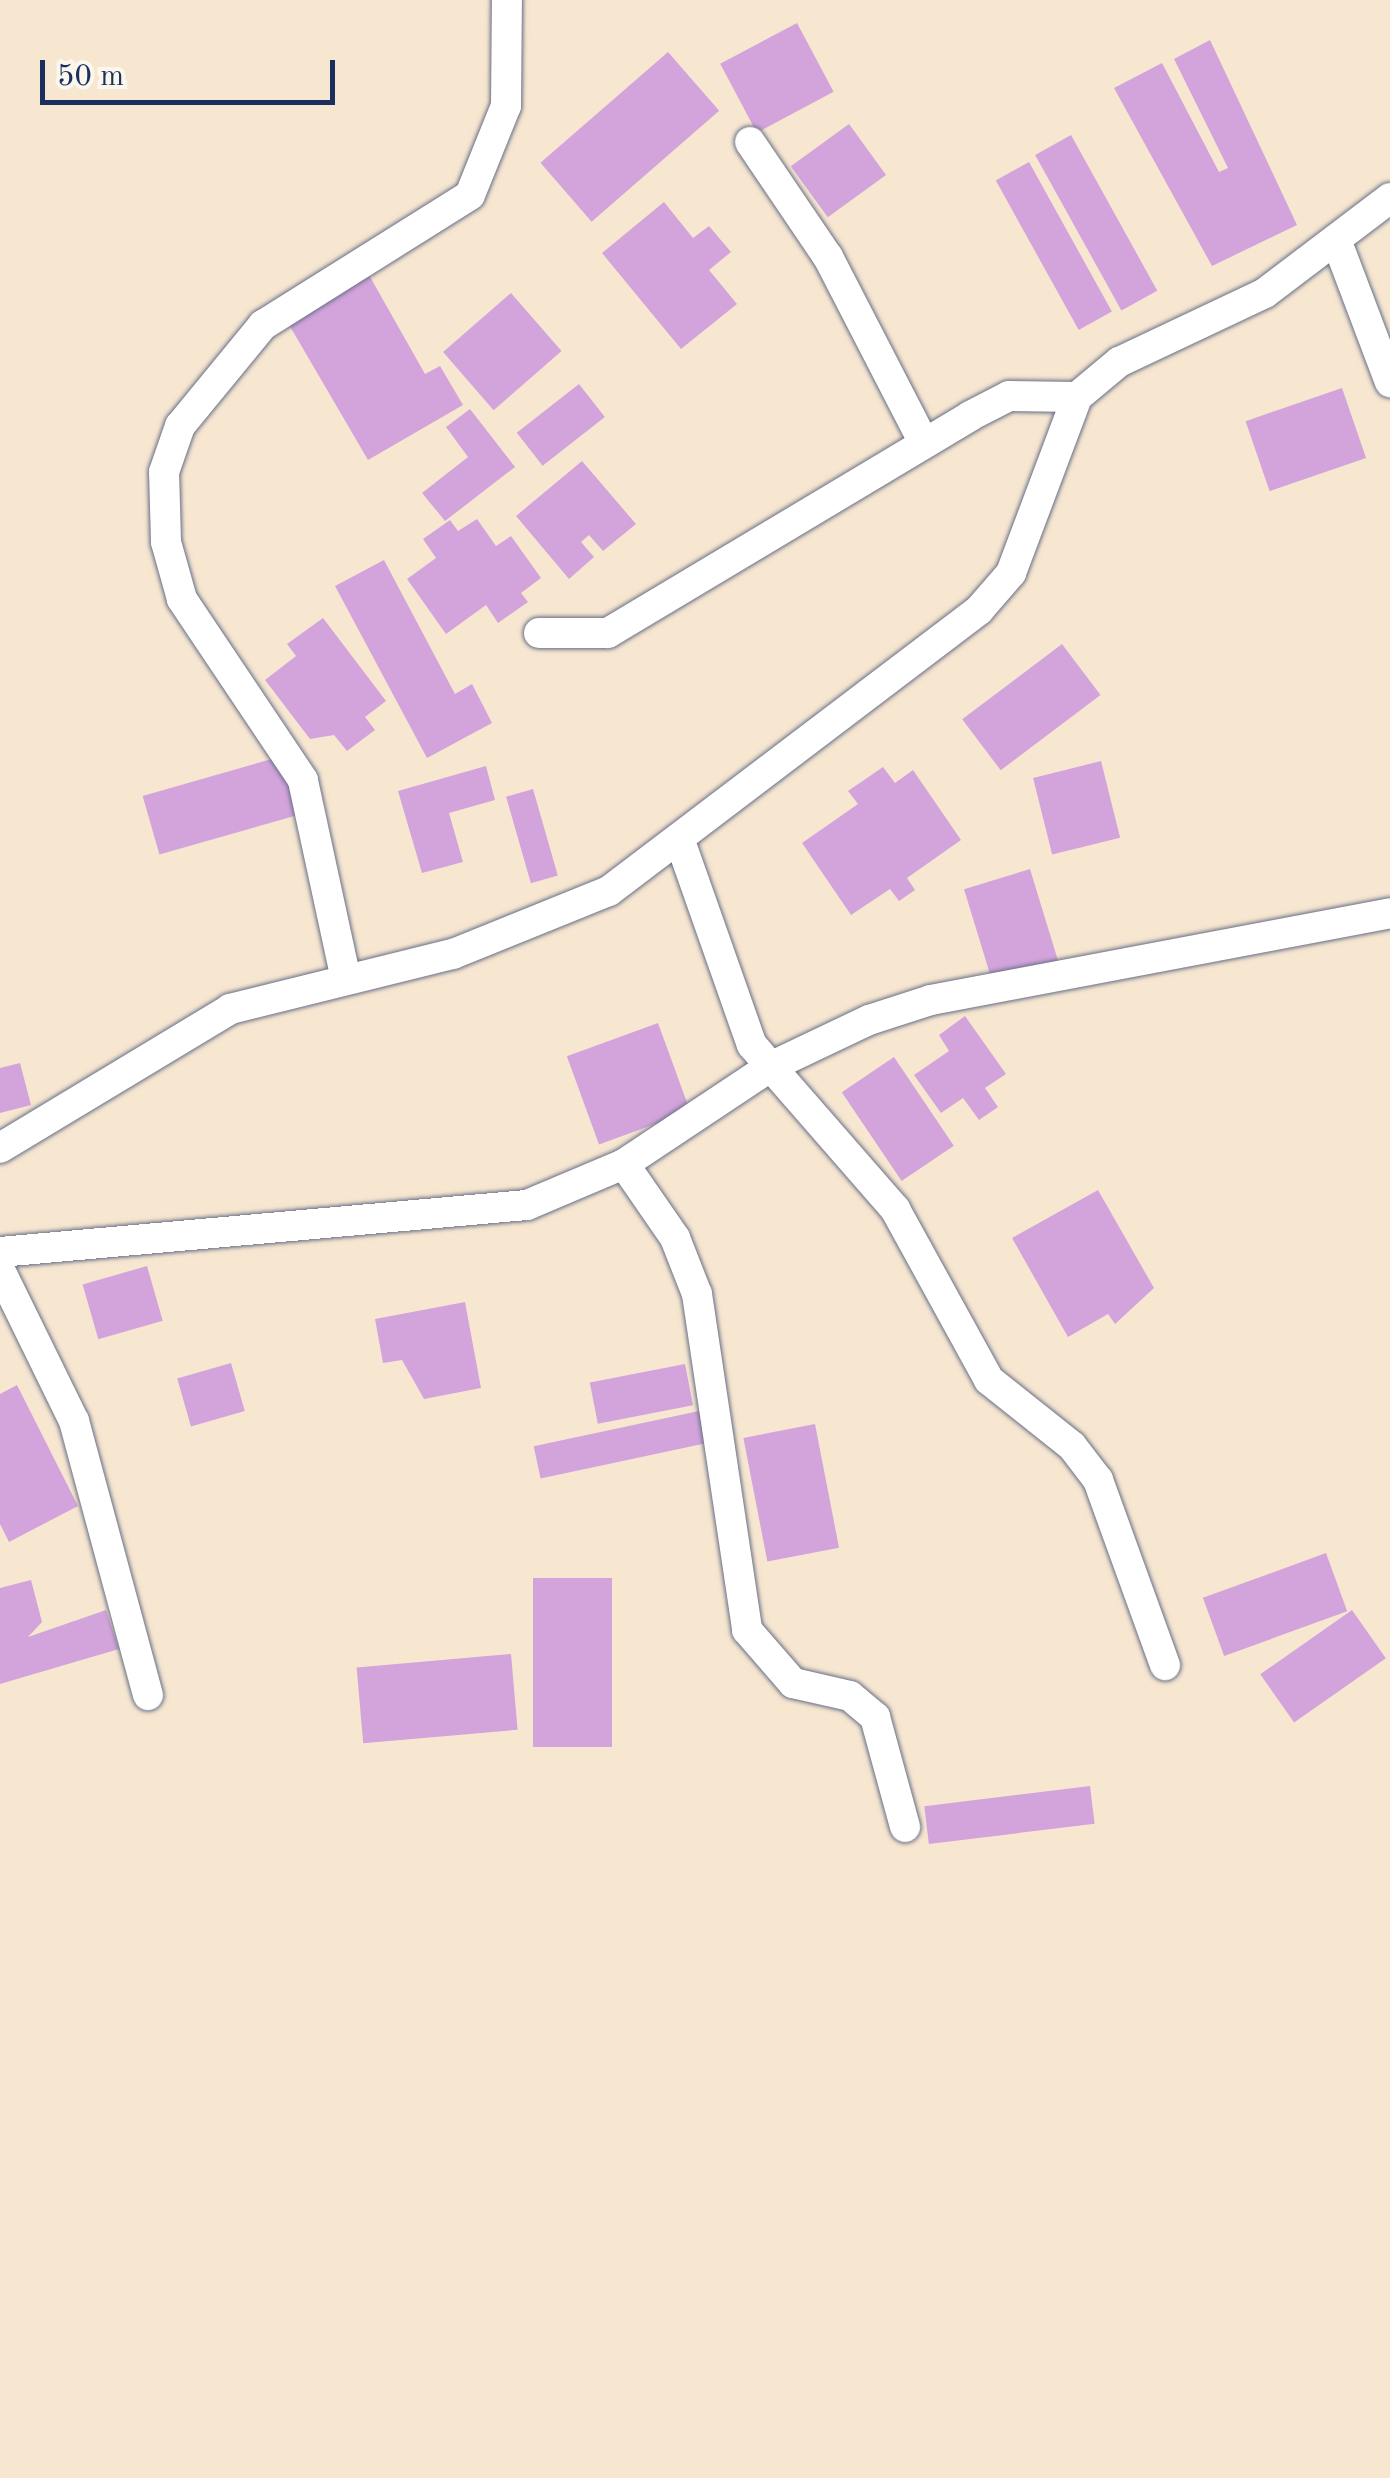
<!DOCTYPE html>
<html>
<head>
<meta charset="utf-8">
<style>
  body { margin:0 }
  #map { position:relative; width:1390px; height:2478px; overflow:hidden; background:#f7e7d1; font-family:"Old Standard TT",serif }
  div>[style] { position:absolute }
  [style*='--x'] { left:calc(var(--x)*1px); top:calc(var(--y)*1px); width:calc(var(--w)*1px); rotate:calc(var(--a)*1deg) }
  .building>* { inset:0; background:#d3a4dc; transform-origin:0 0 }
  .roads { filter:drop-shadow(0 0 2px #686f86) drop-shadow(0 0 2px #686f86) }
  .minor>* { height:30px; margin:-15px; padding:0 15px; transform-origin:15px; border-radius:15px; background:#fff }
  span { translate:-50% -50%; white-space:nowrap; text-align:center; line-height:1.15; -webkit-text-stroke:9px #fbf7ec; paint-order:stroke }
  .scale { position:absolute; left:40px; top:60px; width:295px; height:45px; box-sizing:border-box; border:5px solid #1b2f5e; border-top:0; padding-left:12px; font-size:30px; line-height:35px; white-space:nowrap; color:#1b2f5e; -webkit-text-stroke:8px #fbf7ec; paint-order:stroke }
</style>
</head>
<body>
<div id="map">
  <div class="building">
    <div style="left:797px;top:23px;width:78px;height:87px;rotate:62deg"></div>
    <div style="clip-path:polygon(1210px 40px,1297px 225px,1212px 266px,1114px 88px,1162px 63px,1219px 172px,1228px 168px,1174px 59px)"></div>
    <div style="left:668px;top:52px;width:78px;height:169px;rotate:49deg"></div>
    <div style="left:849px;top:124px;width:63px;height:72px;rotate:54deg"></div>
    <div style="left:1071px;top:135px;width:178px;height:41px;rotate:61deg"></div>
    <div style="left:1029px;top:162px;width:171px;height:38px;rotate:61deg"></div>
    <div style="clip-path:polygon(664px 202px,693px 238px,709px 226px,731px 252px,709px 270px,737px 304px,681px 349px,602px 253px)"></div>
    <div style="clip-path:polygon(369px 275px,425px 374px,440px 366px,463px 405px,368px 460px,288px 323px)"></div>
    <div style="left:511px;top:293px;width:77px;height:90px;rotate:49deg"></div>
    <div style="left:579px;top:384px;width:42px;height:79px;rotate:52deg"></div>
    <div style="left:1342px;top:388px;width:74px;height:102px;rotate:71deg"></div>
    <div style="clip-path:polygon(470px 409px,515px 467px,445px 521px,422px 493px,468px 457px,446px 427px)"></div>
    <div style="clip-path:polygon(582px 461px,636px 524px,603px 551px,589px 535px,581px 542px,594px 557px,569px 579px,516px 516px)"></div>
    <div style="clip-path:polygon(477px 519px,496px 546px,511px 536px,541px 578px,521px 593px,528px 602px,498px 623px,486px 605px,446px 634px,407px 579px,436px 558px,423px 539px,450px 520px,458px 531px)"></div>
    <div style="clip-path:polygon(384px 560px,455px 694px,472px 684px,492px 723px,427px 758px,335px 586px)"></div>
    <div style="clip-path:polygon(323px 618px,386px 701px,365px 717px,375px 730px,347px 751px,334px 735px,310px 739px,265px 680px,296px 656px,287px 644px)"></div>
    <div style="left:1062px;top:644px;width:64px;height:125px;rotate:53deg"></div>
    <div style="left:282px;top:756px;width:61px;height:145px;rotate:74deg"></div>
    <div style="left:1101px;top:761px;width:79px;height:70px;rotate:76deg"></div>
    <div style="clip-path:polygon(486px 766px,495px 800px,449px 813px,463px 862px,422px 873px,398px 791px)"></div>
    <div style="clip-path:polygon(883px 767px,895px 783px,913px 770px,961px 840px,907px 878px,915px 890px,899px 901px,890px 889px,851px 915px,802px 843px,858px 804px,848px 791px)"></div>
    <div style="left:533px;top:789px;width:90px;height:28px;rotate:74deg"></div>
    <div style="left:1030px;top:869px;width:97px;height:69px;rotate:73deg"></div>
    <div style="clip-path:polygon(965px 1016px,1006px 1074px,985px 1088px,998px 1107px,979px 1120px,963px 1098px,941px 1113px,914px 1075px,949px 1051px,939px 1035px)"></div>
    <div style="left:658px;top:1023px;width:94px;height:97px;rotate:70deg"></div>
    <div style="left:894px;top:1057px;width:107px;height:63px;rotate:56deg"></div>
    <div style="clip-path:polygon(20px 1063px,31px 1105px,0 1113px,0 1068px)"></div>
    <div style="clip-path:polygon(1098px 1190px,1154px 1288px,1115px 1324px,1108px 1314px,1068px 1337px,1012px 1238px)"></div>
    <div style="left:147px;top:1266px;width:57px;height:67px;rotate:74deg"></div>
    <div style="clip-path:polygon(465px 1302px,481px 1388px,424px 1399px,402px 1360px,383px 1363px,375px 1319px)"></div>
    <div style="left:231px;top:1363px;width:50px;height:56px;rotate:74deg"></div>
    <div style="left:685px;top:1364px;width:42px;height:97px;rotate:79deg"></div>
    <div style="clip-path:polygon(17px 1385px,78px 1506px,9px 1542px,0 1524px,0 1394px)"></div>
    <div style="left:699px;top:1411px;width:33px;height:169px;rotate:78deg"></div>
    <div style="left:815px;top:1424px;width:126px;height:73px;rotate:79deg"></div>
    <div style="left:1326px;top:1553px;width:62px;height:131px;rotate:70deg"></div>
    <div style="left:533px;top:1578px;width:79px;height:169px"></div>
    <div style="clip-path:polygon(31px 1580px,42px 1622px,28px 1637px,106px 1610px,119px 1649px,0 1684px,0 1588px)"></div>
    <div style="left:1352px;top:1610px;width:59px;height:112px;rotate:55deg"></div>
    <div style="left:511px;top:1654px;width:76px;height:155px;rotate:85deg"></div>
    <div style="left:1090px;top:1786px;width:38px;height:167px;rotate:83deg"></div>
  </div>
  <div class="roads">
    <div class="minor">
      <div style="--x:750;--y:142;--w:139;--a:55.9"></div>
      <div style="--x:828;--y:257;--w:209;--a:62.7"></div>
      <div style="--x:1337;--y:242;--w:150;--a:69.3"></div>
      <div style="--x:539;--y:633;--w:69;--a:0"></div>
      <div style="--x:608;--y:633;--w:422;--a:-30.9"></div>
      <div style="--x:970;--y:416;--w:44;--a:-27.1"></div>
      <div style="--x:1009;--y:396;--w:68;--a:0.8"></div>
      <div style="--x:680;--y:841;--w:216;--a:70.6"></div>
      <div style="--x:752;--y:1045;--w:218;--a:48.9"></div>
      <div style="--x:895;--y:1209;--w:195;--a:61.2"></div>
      <div style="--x:989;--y:1380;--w:106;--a:38.5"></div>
      <div style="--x:1072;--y:1446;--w:43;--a:52.6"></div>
      <div style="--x:1098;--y:1480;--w:197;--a:70.1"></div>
      <div style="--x:345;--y:975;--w:199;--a:-102.2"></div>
      <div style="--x:303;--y:780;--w:218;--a:-123.8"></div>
      <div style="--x:182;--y:599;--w:59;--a:-105.7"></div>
      <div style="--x:166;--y:542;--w:70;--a:-91.6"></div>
      <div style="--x:164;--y:472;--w:49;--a:-70.8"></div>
      <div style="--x:180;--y:426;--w:131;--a:-50.6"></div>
      <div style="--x:263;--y:325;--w:244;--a:-32.1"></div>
      <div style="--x:470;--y:195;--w:96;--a:-68"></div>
      <div style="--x:506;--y:106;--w:106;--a:-89.5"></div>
      <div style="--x:0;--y:1148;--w:269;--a:-31.1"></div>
      <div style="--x:230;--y:1009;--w:230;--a:-13.9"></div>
      <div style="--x:453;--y:954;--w:168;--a:-22"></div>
      <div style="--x:609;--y:891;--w:465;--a:-37.2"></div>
      <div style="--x:979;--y:610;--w:49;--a:-49.1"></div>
      <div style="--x:1011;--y:573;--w:188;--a:-69.4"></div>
      <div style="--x:1077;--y:397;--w:55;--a:-39.8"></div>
      <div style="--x:1119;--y:362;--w:161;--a:-25.3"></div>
      <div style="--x:1265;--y:293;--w:157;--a:-37.2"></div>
      <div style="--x:624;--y:1164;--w:90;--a:55.4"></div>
      <div style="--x:675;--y:1238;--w:60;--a:68.6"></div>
      <div style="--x:697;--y:1294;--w:340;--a:81.5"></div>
      <div style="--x:747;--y:1630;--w:70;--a:49"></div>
      <div style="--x:793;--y:1683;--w:58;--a:12.8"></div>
      <div style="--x:850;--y:1696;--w:33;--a:40"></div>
      <div style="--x:875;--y:1717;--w:114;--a:74.7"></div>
      <div style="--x:0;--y:1252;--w:529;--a:-5.1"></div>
      <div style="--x:527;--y:1205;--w:105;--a:-22.9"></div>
      <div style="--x:624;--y:1164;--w:175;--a:-33.6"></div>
      <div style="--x:770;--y:1067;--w:110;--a:-25.4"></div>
      <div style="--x:869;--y:1020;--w:65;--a:-17.9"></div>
      <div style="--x:931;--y:1000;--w:467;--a:-10.7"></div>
      <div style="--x:0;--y:1270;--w:168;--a:63.9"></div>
      <div style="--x:74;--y:1421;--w:284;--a:74.9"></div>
    </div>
  </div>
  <div class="scale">50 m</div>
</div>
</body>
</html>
